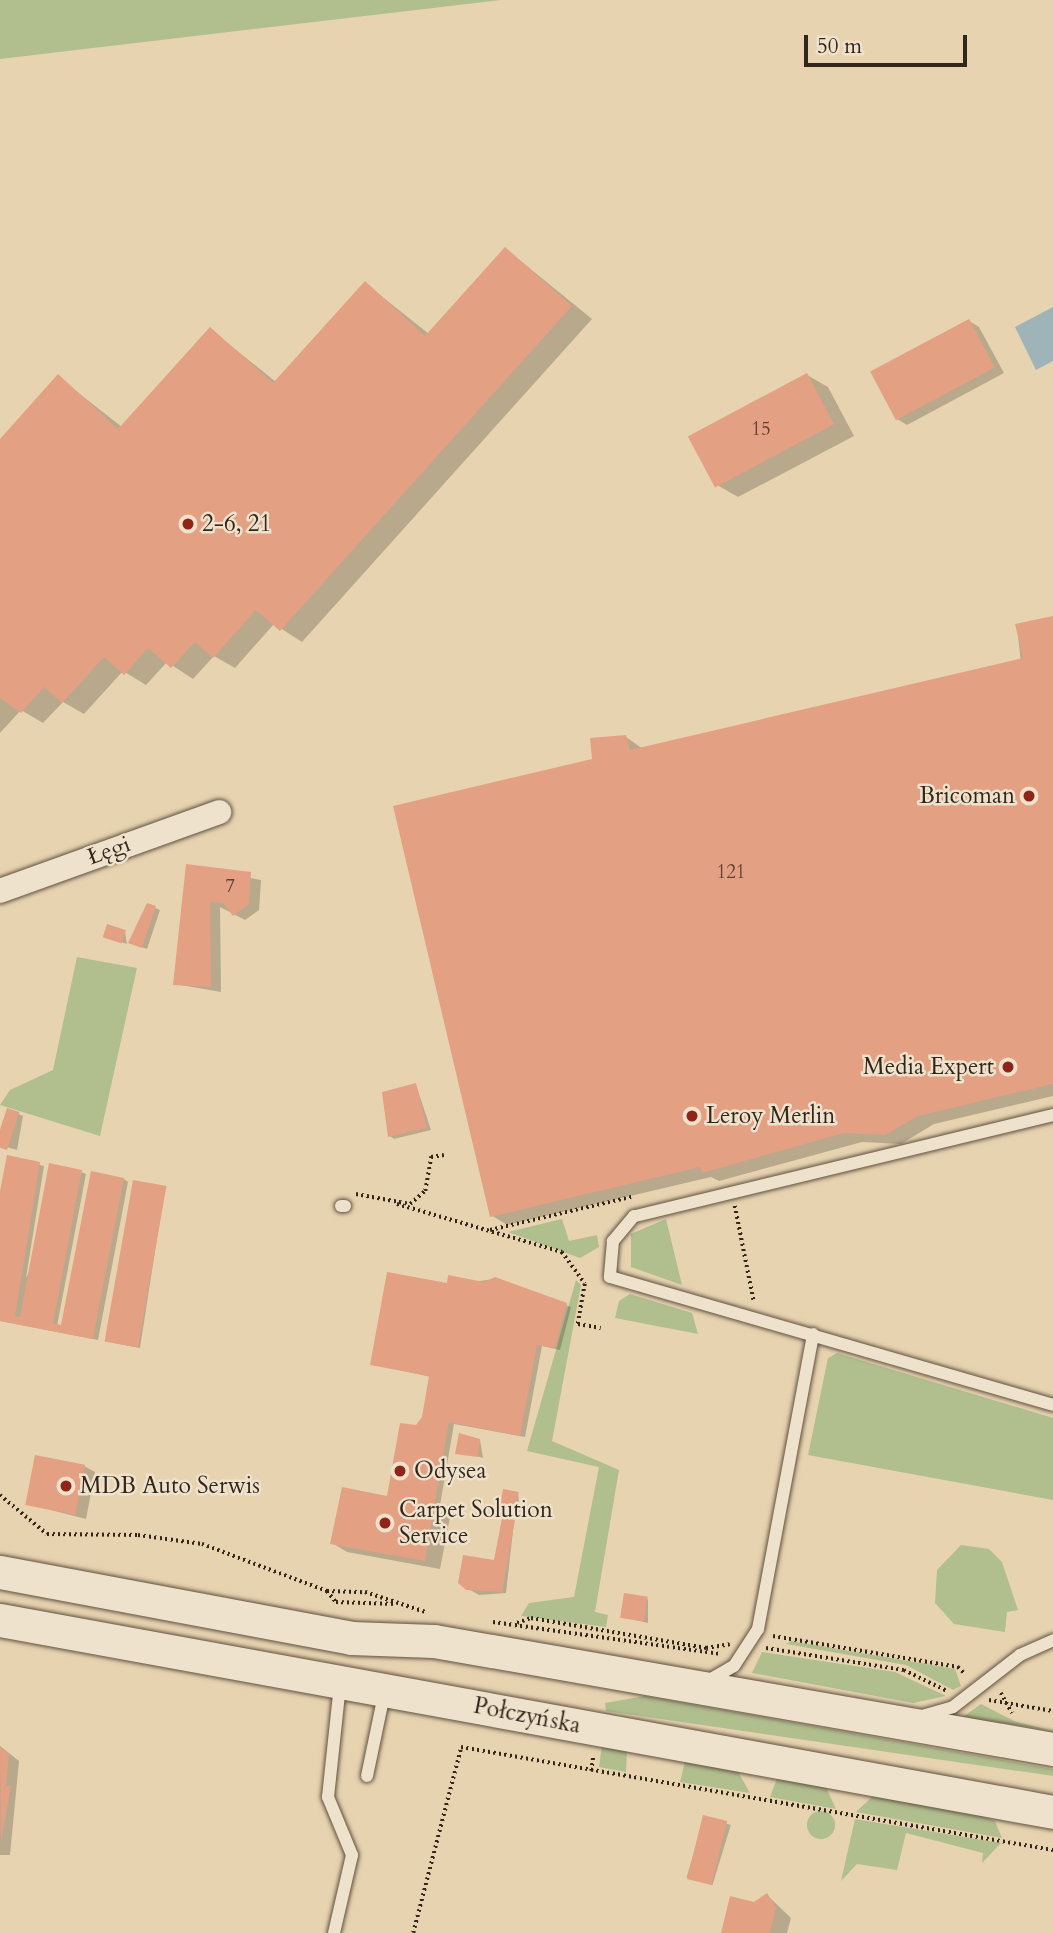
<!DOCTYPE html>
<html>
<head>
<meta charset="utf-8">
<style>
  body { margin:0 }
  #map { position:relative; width:1053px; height:1933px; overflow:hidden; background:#e7d3b0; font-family:Cardo,serif }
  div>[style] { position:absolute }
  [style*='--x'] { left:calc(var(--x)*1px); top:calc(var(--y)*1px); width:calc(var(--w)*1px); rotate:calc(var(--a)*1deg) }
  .green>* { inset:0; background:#b1be8e }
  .round { border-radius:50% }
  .water>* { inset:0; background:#9eb4b8 }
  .shadow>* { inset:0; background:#0003; transform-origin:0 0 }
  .building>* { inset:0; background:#e3a083; transform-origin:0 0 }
  .path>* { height:3.5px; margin-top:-1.75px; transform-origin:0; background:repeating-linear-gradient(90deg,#33261a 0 2px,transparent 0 5.5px) }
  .roads { filter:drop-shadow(0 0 2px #605140) drop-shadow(0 0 2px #605140) }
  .lane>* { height:12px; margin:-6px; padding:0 6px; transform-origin:6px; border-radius:6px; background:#efe2cc }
  .street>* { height:24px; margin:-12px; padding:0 12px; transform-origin:12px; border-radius:12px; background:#efe2cc }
  .secondary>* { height:33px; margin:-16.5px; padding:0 16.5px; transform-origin:16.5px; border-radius:16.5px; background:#efe2cc }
  .dots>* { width:19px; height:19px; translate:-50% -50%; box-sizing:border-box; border:4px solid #efe2cc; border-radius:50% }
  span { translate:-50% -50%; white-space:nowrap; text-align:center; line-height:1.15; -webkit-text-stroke:5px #efe2cc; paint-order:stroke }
  .number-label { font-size:19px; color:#5f4434 }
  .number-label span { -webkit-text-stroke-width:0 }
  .poi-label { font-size:23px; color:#33261a }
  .left { translate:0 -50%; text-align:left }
  .right { translate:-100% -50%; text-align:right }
  .street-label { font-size:23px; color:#33261a }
  .scale { position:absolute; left:804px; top:35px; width:163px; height:32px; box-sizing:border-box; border:4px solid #33261a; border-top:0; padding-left:9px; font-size:21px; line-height:24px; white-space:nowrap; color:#33261a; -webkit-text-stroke:5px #efe2cc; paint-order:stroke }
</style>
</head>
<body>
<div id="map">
  <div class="green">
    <div style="clip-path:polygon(0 0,501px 0,0 59px)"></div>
    <div style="clip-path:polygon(77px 957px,137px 968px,100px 1136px,0 1105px,10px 1090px,53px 1070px)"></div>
    <div style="clip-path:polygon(562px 1219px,569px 1241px,597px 1235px,599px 1247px,580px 1258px,508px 1232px)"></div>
    <div style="clip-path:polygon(666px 1219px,682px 1285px,631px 1267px,631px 1234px)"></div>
    <div style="clip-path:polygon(576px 1280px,581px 1285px,552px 1441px,619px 1470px,595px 1612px,608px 1615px,606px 1627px,521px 1616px,529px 1603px,574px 1597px,599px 1467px,527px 1451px)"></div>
    <div style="clip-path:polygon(630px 1294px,692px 1313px,698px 1334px,615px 1318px,619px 1301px)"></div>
    <div style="clip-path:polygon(837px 1353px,1053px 1418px,1053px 1500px,808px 1455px,828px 1358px)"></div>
    <div style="clip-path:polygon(961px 1545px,989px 1549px,1002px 1562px,1018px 1610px,1007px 1612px,1005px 1632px,954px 1624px,935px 1603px,937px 1570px)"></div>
    <div style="clip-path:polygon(791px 1641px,955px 1669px,961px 1686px,953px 1690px,906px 1665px,786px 1644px)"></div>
    <div style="clip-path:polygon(762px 1652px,895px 1672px,946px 1696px,913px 1703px,752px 1673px)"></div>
    <div style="clip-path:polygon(645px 1696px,1053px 1769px,1053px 1776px,606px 1711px,605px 1703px)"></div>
    <div style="clip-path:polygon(981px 1704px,1014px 1721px,1053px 1731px,963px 1717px)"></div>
    <div style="clip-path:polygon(602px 1745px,627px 1751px,626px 1772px,599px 1767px)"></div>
    <div style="clip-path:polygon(685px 1761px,736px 1768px,750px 1793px,680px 1782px)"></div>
    <div style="clip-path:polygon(778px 1776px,825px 1785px,836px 1809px,770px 1797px)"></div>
    <div style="clip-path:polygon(873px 1796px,981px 1816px,995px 1821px,1002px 1838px,856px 1812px)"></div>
    <div class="round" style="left:807px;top:1811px;width:28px;height:28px"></div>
    <div style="clip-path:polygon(855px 1819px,1001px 1843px,982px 1863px,983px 1853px,906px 1833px,897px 1870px,857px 1864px,841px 1881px)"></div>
  </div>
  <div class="water">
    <div style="clip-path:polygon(1053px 307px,1053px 361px,1036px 370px,1015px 327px)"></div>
  </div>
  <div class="shadow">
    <div style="clip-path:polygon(506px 249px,592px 319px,302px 642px,274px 624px,235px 668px,214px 656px,193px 679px,167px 662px,146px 685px,123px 671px,84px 714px,63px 702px,43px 723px,21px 710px,0 733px,0 441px,58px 377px,122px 427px,210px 329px,276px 382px,365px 283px,429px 334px)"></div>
    <div style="clip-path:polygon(969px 321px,979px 327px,1004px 373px,907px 425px,897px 419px)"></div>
    <div style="clip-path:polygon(807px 375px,828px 387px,854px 436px,738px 497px,717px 485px)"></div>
    <div style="clip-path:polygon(1053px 617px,1053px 1096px,934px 1124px,901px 1144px,862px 1142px,719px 1181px,711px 1177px,507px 1225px,491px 1215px,594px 760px,626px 737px,643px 749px,1021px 664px,1017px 625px)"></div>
    <div style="clip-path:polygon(187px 866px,261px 880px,259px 910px,245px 920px,220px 907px,221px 992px,175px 984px)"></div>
    <div style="clip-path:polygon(155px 908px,160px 910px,147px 949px,135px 945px)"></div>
    <div style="clip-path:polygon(125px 932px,127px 944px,110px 938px)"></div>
    <div style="clip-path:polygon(416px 1085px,431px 1130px,394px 1139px,390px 1136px)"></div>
    <div style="clip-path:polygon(9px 1110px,23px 1116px,17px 1150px,2px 1146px)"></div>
    <div style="clip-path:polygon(8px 1157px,44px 1166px,26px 1278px,81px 1172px,86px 1174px,57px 1326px,63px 1327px,124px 1179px,128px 1182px,98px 1340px,0 1321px,0 1201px)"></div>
    <div style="clip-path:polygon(165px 1187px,140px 1348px,109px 1342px,105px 1340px)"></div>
    <div style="clip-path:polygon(495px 1279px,571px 1307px,560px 1350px,542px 1346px,525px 1437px,454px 1424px,439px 1511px,450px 1517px,440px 1569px,347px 1552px,332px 1543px,388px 1499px,423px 1418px,431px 1377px,372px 1364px,448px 1285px)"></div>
    <div style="clip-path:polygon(480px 1440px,483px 1458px,462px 1452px)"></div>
    <div style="clip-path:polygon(84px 1466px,95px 1472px,86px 1519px,27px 1504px)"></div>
    <div style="clip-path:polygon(518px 1494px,520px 1513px,502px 1508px)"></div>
    <div style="clip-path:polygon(514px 1522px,506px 1593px,479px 1595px,467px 1588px,493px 1562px)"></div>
    <div style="clip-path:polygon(648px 1599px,648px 1623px,622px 1617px)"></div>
    <div style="clip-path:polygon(0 1746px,19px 1761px,10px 1855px,0 1855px)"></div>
    <div style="left:705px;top:1817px;width:27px;height:63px;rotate:17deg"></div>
    <div style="clip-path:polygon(767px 1895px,791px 1918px,787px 1933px,725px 1933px)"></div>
  </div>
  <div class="building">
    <div style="clip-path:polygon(505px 247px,572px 306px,280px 631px,256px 610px,213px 658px,195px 642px,171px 668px,148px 648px,124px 675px,104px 657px,62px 703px,44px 687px,21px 713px,0 698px,0 439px,58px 374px,118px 429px,210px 327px,273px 383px,365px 281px,425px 336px)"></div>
    <div style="left:969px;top:319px;width:55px;height:112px;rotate:62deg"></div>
    <div style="left:807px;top:373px;width:58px;height:135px;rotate:62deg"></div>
    <div style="clip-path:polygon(1053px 616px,1053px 1084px,918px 1116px,885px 1135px,844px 1133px,702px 1173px,700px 1167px,490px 1217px,393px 806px,592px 759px,590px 738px,626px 735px,630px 750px,1023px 658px,1015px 624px)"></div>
    <div style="clip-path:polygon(186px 864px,251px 872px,249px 904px,233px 916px,223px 903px,210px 902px,211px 987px,173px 985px)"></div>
    <div style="clip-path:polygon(147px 903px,156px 906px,142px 948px,128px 943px)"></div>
    <div style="left:107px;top:924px;width:20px;height:14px;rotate:18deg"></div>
    <div style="clip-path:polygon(416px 1083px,427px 1128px,388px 1137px,382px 1092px)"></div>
    <div style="left:7px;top:1108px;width:13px;height:40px;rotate:18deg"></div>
    <div style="clip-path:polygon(7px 1155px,40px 1162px,15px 1316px,20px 1317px,49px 1163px,82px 1170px,53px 1323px,61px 1325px,91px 1171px,124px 1178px,93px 1339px,0 1321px,0 1191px)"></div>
    <div style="left:133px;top:1180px;width:34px;height:164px;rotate:10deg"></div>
    <div style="clip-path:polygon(387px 1272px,447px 1283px,448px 1275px,484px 1282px,495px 1277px,567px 1303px,555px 1348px,537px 1345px,520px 1436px,449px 1422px,425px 1561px,330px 1544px,342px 1487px,387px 1496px,400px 1423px,416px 1425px,422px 1417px,429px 1376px,370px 1365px)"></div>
    <div style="clip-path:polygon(459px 1433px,480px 1439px,478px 1457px,455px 1454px)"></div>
    <div style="left:35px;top:1455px;width:51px;height:51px;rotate:11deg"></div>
    <div style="left:503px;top:1489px;width:16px;height:20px;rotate:11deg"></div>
    <div style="clip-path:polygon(502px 1518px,515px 1520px,502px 1592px,466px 1590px,458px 1583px,463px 1555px,494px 1560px)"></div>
    <div style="left:624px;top:1593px;width:24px;height:25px;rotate:9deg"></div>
    <div style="clip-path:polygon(0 1747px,9px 1754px,6px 1786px,11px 1786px,1px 1841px)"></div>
    <div style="left:703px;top:1815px;width:25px;height:66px;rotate:14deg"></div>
    <div style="clip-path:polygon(767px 1893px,776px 1908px,770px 1933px,721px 1933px,730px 1896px,754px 1902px)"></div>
  </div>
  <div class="path">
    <div style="--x:356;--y:1194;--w:55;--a:10.5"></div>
    <div style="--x:410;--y:1204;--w:20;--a:-41"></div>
    <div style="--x:425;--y:1191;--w:35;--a:-80"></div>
    <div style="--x:431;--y:1157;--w:13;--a:-9"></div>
    <div style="--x:397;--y:1204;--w:172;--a:16.2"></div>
    <div style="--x:562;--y:1252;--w:39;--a:54"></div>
    <div style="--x:585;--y:1284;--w:41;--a:99.9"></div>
    <div style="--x:578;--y:1324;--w:23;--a:10"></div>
    <div style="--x:735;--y:1206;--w:98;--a:78.8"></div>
    <div style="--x:490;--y:1230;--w:145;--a:-13.2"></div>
    <div style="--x:0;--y:1495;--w:61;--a:39.7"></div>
    <div style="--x:47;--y:1534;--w:91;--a:0.6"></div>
    <div style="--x:138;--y:1535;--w:65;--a:8"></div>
    <div style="--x:202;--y:1544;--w:134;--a:20.6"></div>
    <div style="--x:327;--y:1591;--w:14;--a:51"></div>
    <div style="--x:336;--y:1602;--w:59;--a:1.9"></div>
    <div style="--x:327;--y:1591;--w:38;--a:2"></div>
    <div style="--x:365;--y:1592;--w:64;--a:18.2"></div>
    <div style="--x:493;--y:1622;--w:229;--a:8"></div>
    <div style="--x:517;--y:1623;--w:15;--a:-20"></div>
    <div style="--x:531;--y:1618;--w:178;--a:9.7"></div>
    <div style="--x:706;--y:1648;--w:24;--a:-9"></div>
    <div style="--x:773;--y:1636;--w:188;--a:9.5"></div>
    <div style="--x:958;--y:1667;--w:11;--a:45"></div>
    <div style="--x:766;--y:1648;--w:140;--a:9.1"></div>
    <div style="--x:904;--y:1670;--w:48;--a:26"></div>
    <div style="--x:1001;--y:1693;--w:23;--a:61"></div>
    <div style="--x:989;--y:1700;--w:65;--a:9.8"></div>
    <div style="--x:591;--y:1771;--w:14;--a:-82"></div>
    <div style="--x:413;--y:1933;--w:192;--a:-75.5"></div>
    <div style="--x:461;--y:1747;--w:601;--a:9.87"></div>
  </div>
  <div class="roads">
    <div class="lane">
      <div style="--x:1053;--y:1115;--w:431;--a:166.4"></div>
      <div style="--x:634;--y:1216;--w:33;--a:130"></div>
      <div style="--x:613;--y:1241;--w:36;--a:95"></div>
      <div style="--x:610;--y:1277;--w:461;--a:16.1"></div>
      <div style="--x:341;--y:1206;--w:4;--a:0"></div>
      <div style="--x:706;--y:1682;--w:32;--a:-30"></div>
      <div style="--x:734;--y:1666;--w:44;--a:-57"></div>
      <div style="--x:758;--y:1629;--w:300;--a:-79.4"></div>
      <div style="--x:922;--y:1716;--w:32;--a:-16"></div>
      <div style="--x:953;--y:1707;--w:85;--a:-37.8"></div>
      <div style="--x:1020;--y:1655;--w:36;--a:-24"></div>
      <div style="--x:367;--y:1776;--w:88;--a:-78.2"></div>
      <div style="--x:334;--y:1933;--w:80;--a:-77"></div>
      <div style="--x:352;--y:1855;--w:63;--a:-112.5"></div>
      <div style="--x:328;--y:1797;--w:113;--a:-83.9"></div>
    </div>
    <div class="street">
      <div style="--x:0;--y:891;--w:233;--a:-19.8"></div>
    </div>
    <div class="secondary">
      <div style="--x:0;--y:1572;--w:357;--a:10.6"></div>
      <div style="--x:351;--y:1638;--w:83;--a:2.1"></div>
      <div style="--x:434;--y:1641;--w:628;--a:9.9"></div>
      <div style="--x:0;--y:1620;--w:1070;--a:10.33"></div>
    </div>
  </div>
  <div class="dots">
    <div style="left:188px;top:524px;background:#8f2418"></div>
    <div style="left:1029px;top:796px;background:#8f2418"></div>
    <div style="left:1008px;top:1067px;background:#8f2418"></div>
    <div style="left:692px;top:1116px;background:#8f2418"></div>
    <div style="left:400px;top:1471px;background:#8f2418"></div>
    <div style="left:66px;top:1486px;background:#8f2418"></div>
    <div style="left:385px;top:1523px;background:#8f2418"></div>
  </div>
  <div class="number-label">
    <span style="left:761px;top:430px">15</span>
    <span style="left:731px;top:873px">121</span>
    <span style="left:230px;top:887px">7</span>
  </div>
  <div class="poi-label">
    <span class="left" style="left:202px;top:524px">2-6, 21</span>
    <span class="right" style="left:1015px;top:796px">Bricoman</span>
    <span class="right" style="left:994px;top:1067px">Media Expert</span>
    <span class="left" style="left:706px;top:1116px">Leroy Merlin</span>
    <span class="left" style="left:414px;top:1471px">Odysea</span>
    <span class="left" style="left:80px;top:1486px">MDB Auto Serwis</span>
    <span class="left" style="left:399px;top:1523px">Carpet Solution<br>Service</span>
  </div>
  <div class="street-label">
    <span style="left:109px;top:851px;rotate:-20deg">Łęgi</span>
    <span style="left:527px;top:1716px;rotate:11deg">Połczyńska</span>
  </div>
  <div class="scale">50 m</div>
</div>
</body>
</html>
